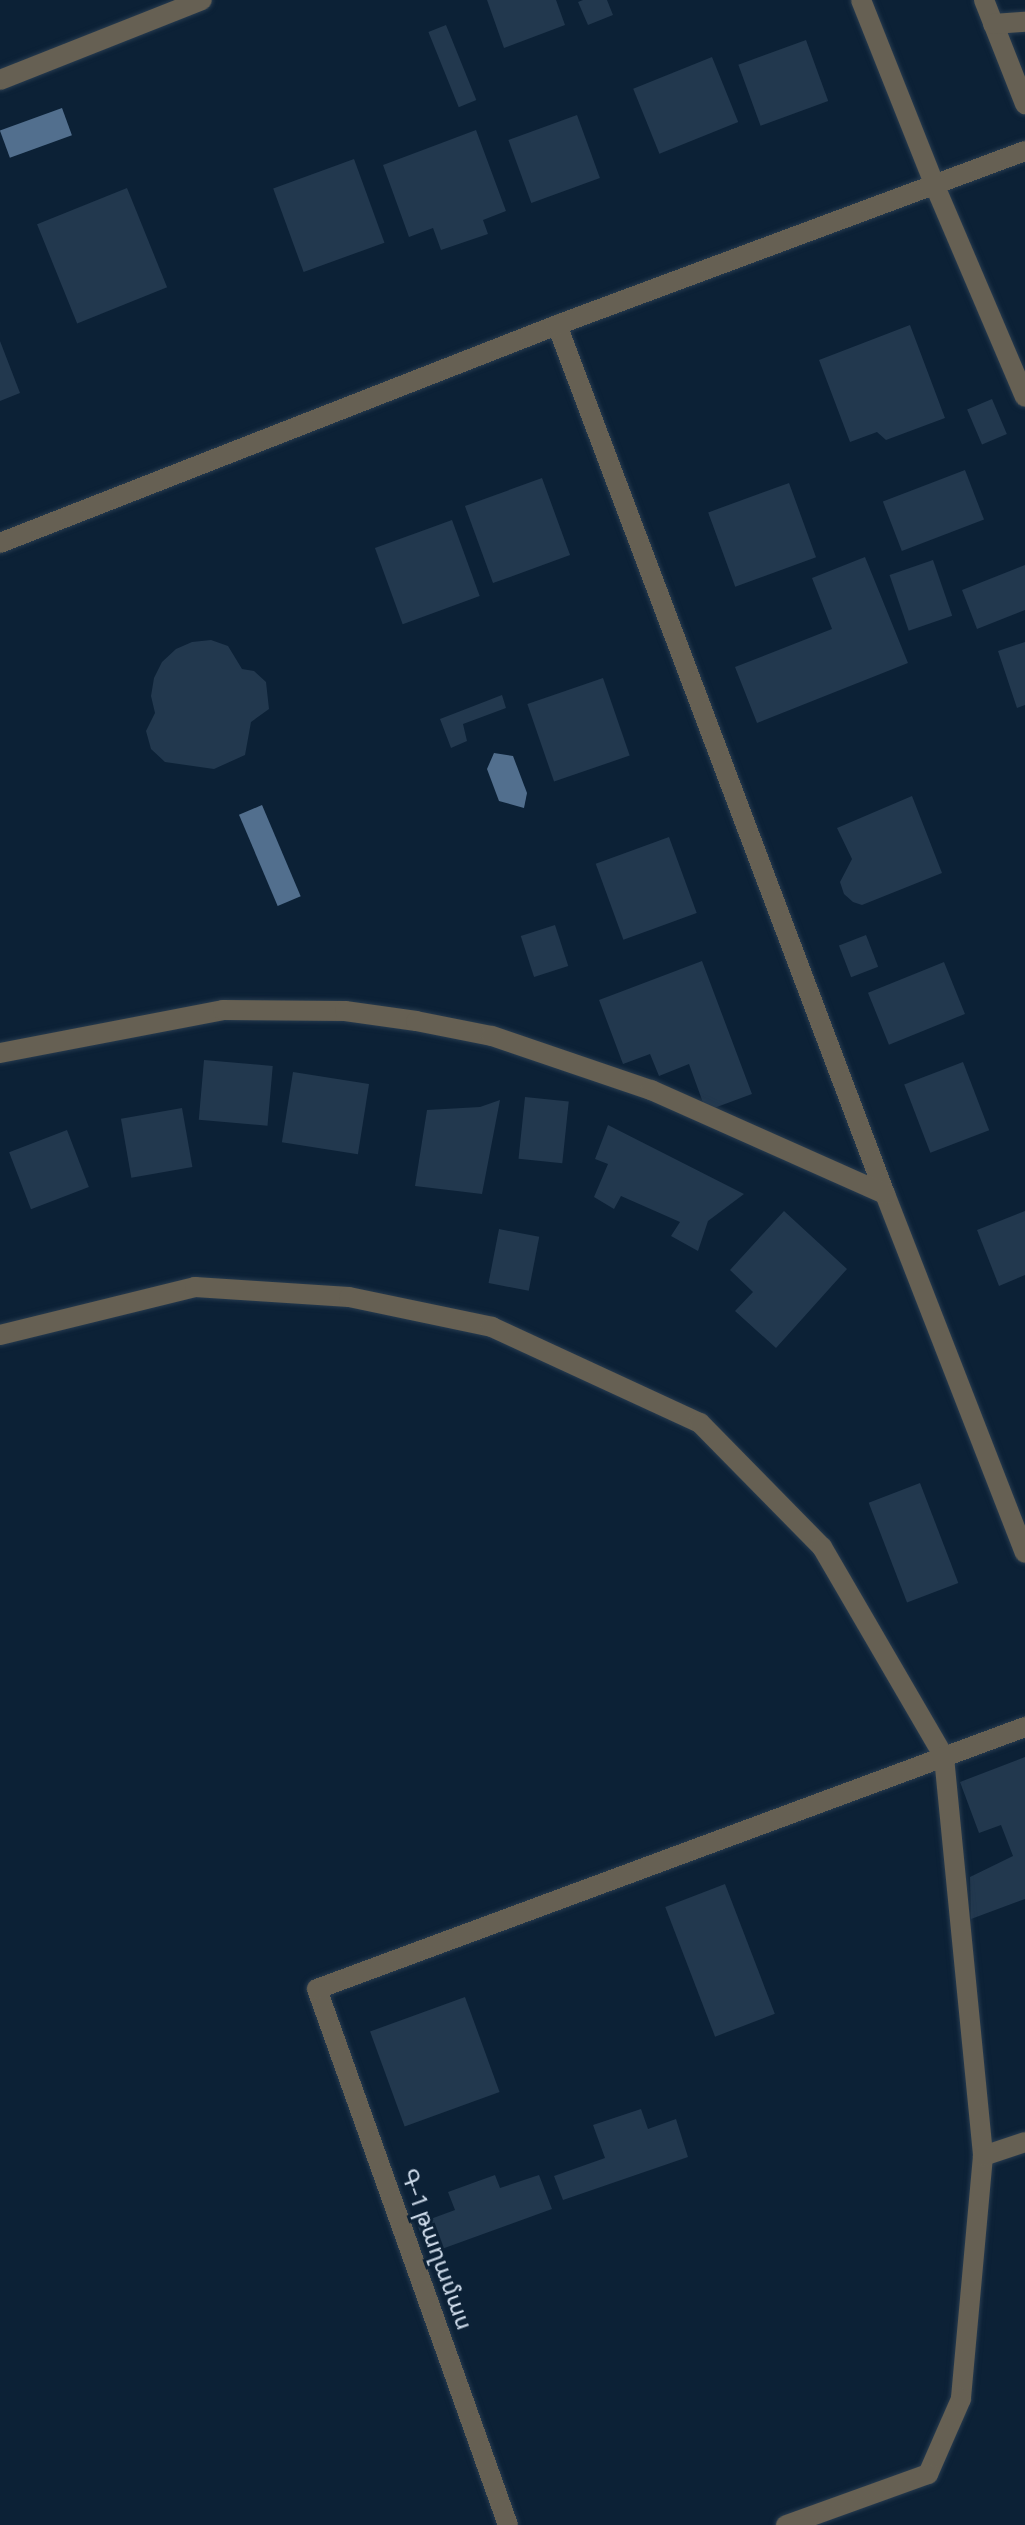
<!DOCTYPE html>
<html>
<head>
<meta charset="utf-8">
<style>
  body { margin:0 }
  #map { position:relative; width:1025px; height:2525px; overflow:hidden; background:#0c2136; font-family:Figtree,"Noto Sans Armenian",sans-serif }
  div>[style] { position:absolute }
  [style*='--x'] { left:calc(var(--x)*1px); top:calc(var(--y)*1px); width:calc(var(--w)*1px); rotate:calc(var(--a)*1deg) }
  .water>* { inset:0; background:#526f8e; transform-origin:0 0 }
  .building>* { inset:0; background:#22384e; transform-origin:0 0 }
  .roads { filter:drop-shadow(0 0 2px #273b4f) drop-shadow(0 0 2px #273b4f) }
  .lane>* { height:20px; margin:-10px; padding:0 10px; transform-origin:10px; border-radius:10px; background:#666053 }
  .street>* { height:20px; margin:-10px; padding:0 10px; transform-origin:10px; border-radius:10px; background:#666053 }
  span { translate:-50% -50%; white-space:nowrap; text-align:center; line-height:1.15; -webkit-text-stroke:6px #0c2136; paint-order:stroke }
  .street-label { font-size:24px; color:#cedbea }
</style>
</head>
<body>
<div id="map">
  <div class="water">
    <div style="left:62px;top:108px;width:29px;height:66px;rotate:70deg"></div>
    <div style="clip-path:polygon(494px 753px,513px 756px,527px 793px,524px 808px,499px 801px,487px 769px)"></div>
    <div style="left:262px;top:805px;width:99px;height:25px;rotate:67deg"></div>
  </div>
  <div class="building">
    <div style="clip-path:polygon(487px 0,556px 0,565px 25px,504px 48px)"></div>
    <div style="clip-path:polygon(583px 0,607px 0,613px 15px,588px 25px,578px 2px)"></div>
    <div style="left:446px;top:25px;width:81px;height:19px;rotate:68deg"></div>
    <div style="left:806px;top:40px;width:65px;height:72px;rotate:70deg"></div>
    <div style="left:712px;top:57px;width:70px;height:85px;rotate:68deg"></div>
    <div style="left:577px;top:115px;width:67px;height:73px;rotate:70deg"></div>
    <div style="clip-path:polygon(476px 130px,506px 211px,483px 220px,488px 234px,441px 250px,433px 228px,409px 237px,383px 165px)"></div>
    <div style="left:354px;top:159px;width:89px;height:86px;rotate:70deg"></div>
    <div style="left:127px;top:188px;width:107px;height:97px;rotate:68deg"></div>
    <div style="clip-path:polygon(910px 325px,945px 418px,886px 440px,877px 432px,850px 442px,819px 360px)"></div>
    <div style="clip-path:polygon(0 341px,20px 393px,0 401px)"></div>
    <div style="left:992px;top:399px;width:38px;height:27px;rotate:67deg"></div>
    <div style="left:965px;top:470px;width:53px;height:88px;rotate:69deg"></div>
    <div style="left:542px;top:478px;width:82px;height:82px;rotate:70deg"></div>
    <div style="left:789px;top:483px;width:79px;height:86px;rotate:70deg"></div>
    <div style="left:452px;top:520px;width:81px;height:82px;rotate:70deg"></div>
    <div style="clip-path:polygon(865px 557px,908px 663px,757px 723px,735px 667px,832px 629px,812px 578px)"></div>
    <div style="left:933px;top:560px;width:59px;height:46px;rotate:71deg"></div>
    <div style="clip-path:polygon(1025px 565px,1025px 610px,977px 629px,962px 590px)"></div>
    <div style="clip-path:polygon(211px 640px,228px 646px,242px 669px,254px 671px,266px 682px,269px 709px,251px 722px,245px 755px,214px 769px,165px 762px,151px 749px,146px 731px,155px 713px,151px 696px,154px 678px,162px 662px,176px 649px,192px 642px)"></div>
    <div style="clip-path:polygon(1025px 642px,1025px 705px,1017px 708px,998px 651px)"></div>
    <div style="left:603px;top:678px;width:82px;height:80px;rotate:71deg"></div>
    <div style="clip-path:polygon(502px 695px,506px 708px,463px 724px,467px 741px,451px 748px,440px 719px)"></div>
    <div style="clip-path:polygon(912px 796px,942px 873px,862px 905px,853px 902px,844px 894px,840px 882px,852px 859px,837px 828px)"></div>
    <div style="left:669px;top:837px;width:81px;height:78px;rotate:70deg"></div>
    <div style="left:555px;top:925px;width:43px;height:36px;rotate:72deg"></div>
    <div style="left:866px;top:935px;width:34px;height:29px;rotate:69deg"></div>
    <div style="clip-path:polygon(702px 961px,752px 1094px,706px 1111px,689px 1064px,659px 1076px,650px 1054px,623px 1064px,599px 1000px)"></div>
    <div style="left:944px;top:962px;width:56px;height:82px;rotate:68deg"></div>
    <div style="left:204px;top:1060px;width:69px;height:60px;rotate:5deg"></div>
    <div style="left:963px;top:1062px;width:73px;height:63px;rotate:69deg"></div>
    <div style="left:293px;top:1072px;width:77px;height:71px;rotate:9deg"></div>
    <div style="left:525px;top:1097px;width:44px;height:62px;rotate:6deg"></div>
    <div style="clip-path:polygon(500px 1100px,482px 1194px,415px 1186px,427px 1110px,480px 1107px)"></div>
    <div style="left:182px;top:1108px;width:60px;height:62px;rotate:80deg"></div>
    <div style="clip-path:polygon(608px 1125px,744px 1194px,708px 1221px,698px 1251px,671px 1236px,680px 1222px,621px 1196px,614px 1209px,594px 1197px,608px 1164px,595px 1159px)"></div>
    <div style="left:67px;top:1130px;width:61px;height:62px;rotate:69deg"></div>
    <div style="clip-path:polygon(784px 1211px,847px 1269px,776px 1348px,735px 1311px,753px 1292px,730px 1270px)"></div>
    <div style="clip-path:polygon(1025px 1211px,1025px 1275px,999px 1286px,977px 1230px)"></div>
    <div style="left:499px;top:1229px;width:41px;height:55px;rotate:11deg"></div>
    <div style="left:920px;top:1483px;width:107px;height:55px;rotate:69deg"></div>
    <div style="clip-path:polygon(1025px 1757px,1025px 1899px,971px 1919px,970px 1877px,1013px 1856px,1001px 1825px,979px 1833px,960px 1782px)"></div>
    <div style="left:725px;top:1884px;width:139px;height:64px;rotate:69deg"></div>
    <div style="left:465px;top:1997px;width:101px;height:101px;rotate:70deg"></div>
    <div style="clip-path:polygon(641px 2109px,648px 2129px,676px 2119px,688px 2157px,563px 2200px,554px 2176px,605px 2158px,593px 2125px)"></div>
    <div style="clip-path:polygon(495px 2175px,500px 2188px,539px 2175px,552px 2209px,428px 2254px,417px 2224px,455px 2210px,448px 2192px)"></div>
  </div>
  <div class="roads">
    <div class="lane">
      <div style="--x:984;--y:0;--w:112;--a:68.5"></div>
      <div style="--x:993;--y:24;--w:32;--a:-4"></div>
      <div style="--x:0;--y:1335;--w:201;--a:-13.8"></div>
      <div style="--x:195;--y:1287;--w:154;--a:3.7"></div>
      <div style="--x:349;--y:1297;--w:146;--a:11.8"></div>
      <div style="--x:492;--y:1327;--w:229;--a:24.8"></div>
      <div style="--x:700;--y:1423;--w:174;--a:45.5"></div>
      <div style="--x:822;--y:1547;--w:243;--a:59.8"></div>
      <div style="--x:944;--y:1757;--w:401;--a:84.4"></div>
      <div style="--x:983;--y:2156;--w:244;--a:95.2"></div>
      <div style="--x:961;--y:2399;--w:82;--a:113.7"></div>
      <div style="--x:928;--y:2474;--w:151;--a:160.2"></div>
      <div style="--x:317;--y:1989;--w:569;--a:70.39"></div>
      <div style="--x:983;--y:2156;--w:44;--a:-18.4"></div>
    </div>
    <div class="street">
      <div style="--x:861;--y:0;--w:200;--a:68.3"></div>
      <div style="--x:935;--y:186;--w:229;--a:66.9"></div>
      <div style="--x:0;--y:80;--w:217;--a:-21.6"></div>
      <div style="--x:557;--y:325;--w:929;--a:69.32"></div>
      <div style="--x:885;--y:1194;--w:385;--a:68.7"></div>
      <div style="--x:0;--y:543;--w:598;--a:-21.37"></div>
      <div style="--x:557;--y:325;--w:499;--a:-20.4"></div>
      <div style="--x:0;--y:1053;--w:227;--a:-10.9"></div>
      <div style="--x:223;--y:1010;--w:122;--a:0.5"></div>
      <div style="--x:345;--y:1011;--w:72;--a:8"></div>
      <div style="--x:416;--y:1021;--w:77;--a:11.2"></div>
      <div style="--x:492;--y:1036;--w:168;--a:18.8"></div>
      <div style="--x:651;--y:1090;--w:256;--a:24"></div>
      <div style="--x:317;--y:1989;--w:755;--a:-20.31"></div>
    </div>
  </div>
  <div class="street-label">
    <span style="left:437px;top:2249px;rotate:70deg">Գ-1 թաղամաս</span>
  </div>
</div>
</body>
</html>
